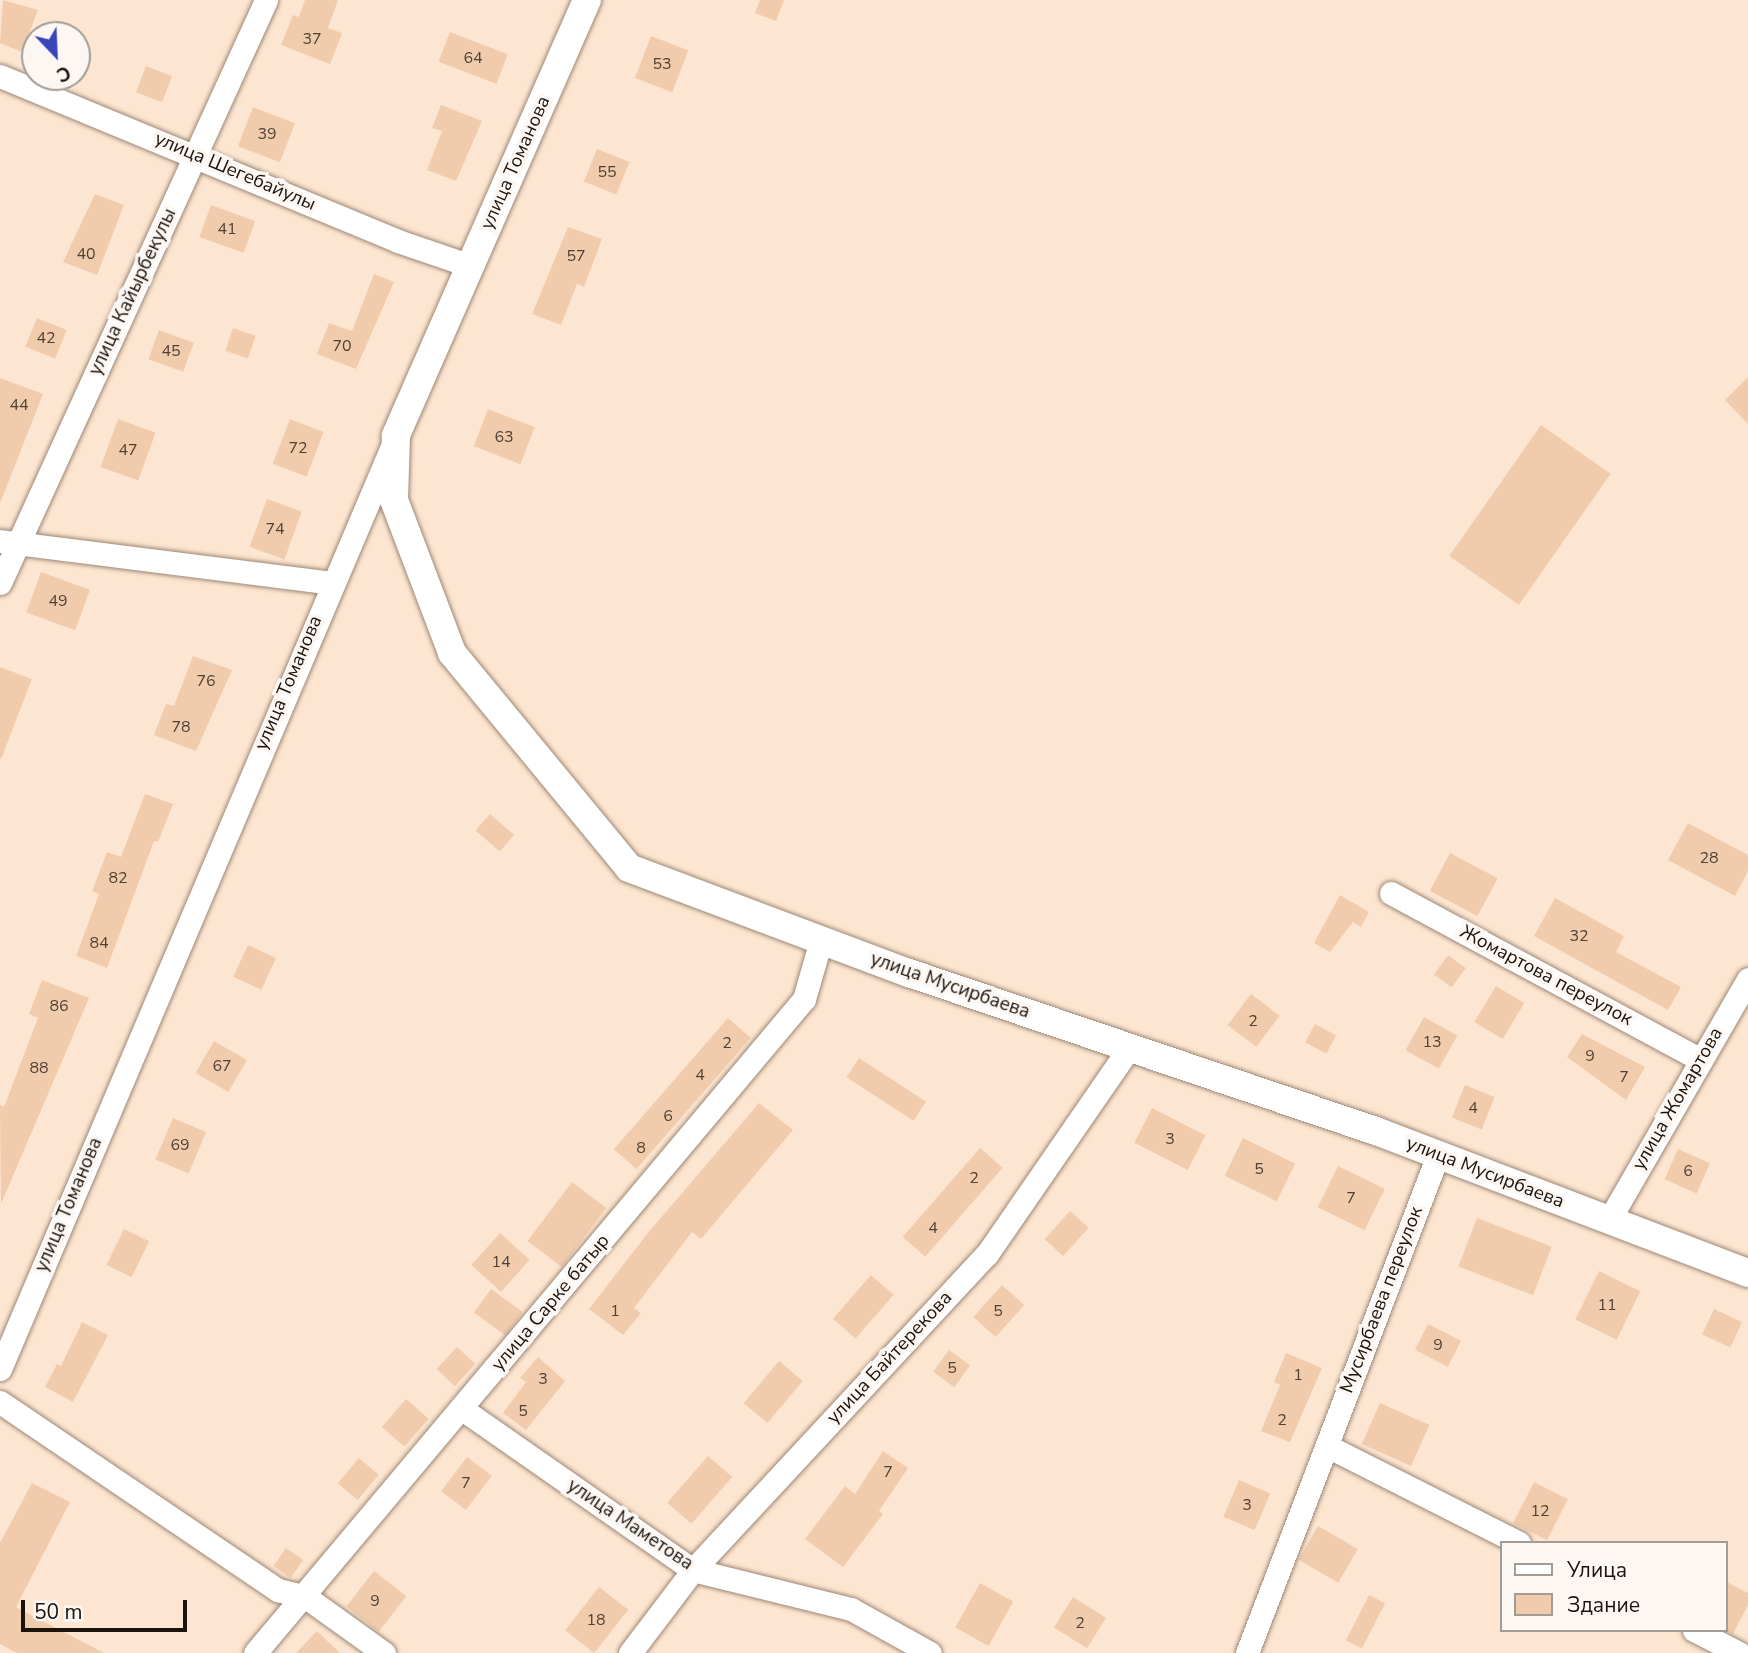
<!DOCTYPE html>
<html>
<head>
<meta charset="utf-8">
<style>
  body { margin:0 }
  #map { position:relative; width:1748px; height:1653px; overflow:hidden; background:#fde6d1; font-family:"Nunito Sans",sans-serif }
  div>[style] { position:absolute }
  [style*='--x'] { left:calc(var(--x)*1px); top:calc(var(--y)*1px); width:calc(var(--w)*1px); rotate:calc(var(--a)*1deg) }
  .building>* { inset:0; background:#f0ccad; transform-origin:0 0 }
  .roads { filter:drop-shadow(0 0 2px #9d8775) drop-shadow(0 0 2px #9d8775) }
  .minor>* { height:23px; margin:-11.5px; padding:0 11.5px; transform-origin:11.5px; border-radius:11.5px; background:#fff }
  .tertiary>* { height:28px; margin:-14px; padding:0 14px; transform-origin:14px; border-radius:14px; background:#fff }
  span { translate:-50% -50%; white-space:nowrap; text-align:center; line-height:1.15; -webkit-text-stroke:7px #fcf7f3; paint-order:stroke }
  .number-label { font-size:16px; color:#504134 }
  .number-label span { -webkit-text-stroke-width:0 }
  .street-label { font-size:19px; color:#1b130c }
  .legend { position:absolute; left:1500px; top:1541px; width:228px; height:91px; box-sizing:border-box; background:#fcf7f3; border:2px solid #a29c97; margin:0; padding:9px 12px; list-style:none; font-size:21px; color:#1b130c }
  .legend li { display:flex; align-items:center; gap:14px; height:35px }
  .legend b { width:35px; border:2px solid #a29c97 }
  .north { position:absolute; left:21px; top:21px; width:70px; height:70px; box-sizing:border-box; background:#fcf7f3; border:2px solid #a29c97; border-radius:50%; rotate:157deg; font-size:19px; font-weight:700; line-height:28px; text-align:center; color:#1b130c }
  .north::after { content:''; display:block; margin:auto; width:24px; height:32px; background:#3946b9; clip-path:polygon(50% 0,100% 100%,50% 72%,0 100%) }
  .scale { position:absolute; left:21px; top:1600px; width:166px; height:32px; box-sizing:border-box; border:4px solid #1b130c; border-top:0; padding-left:9px; font-size:21px; line-height:24px; white-space:nowrap; color:#1b130c; -webkit-text-stroke:5px #fcf7f3; paint-order:stroke }
</style>
</head>
<body>
<div id="map">
  <div class="building">
    <div style="clip-path:polygon(3px 0,38px 10px,22px 52px,0 43px)"></div>
    <div style="clip-path:polygon(305px 0,338px 0,328px 28px,342px 33px,330px 64px,281px 45px,293px 15px,299px 17px)"></div>
    <div style="clip-path:polygon(760px 0,784px 0,776px 21px,755px 13px)"></div>
    <div style="left:450px;top:32px;width:62px;height:32px;rotate:21deg"></div>
    <div style="left:651px;top:36px;width:40px;height:45px;rotate:21deg"></div>
    <div style="left:146px;top:66px;width:28px;height:28px;rotate:21deg"></div>
    <div style="clip-path:polygon(441px 105px,482px 121px,456px 181px,427px 170px,442px 131px,432px 128px)"></div>
    <div style="left:253px;top:107px;width:45px;height:42px;rotate:21deg"></div>
    <div style="left:597px;top:149px;width:35px;height:35px;rotate:22deg"></div>
    <div style="clip-path:polygon(95px 194px,124px 205px,97px 275px,63px 262px)"></div>
    <div style="left:211px;top:205px;width:47px;height:34px;rotate:20deg"></div>
    <div style="clip-path:polygon(568px 227px,602px 239px,584px 287px,577px 284px,561px 325px,532px 314px)"></div>
    <div style="clip-path:polygon(374px 274px,394px 282px,356px 369px,317px 354px,329px 323px,352px 331px)"></div>
    <div style="left:37px;top:318px;width:32px;height:31px;rotate:22deg"></div>
    <div style="left:233px;top:328px;width:24px;height:24px;rotate:19deg"></div>
    <div style="left:159px;top:330px;width:37px;height:31px;rotate:20deg"></div>
    <div style="clip-path:polygon(1748px 377px,1748px 424px,1725px 400px)"></div>
    <div style="clip-path:polygon(0 378px,43px 394px,1px 501px,0 501px)"></div>
    <div style="left:488px;top:409px;width:50px;height:40px;rotate:21deg"></div>
    <div style="left:118px;top:419px;width:40px;height:51px;rotate:20deg"></div>
    <div style="left:290px;top:419px;width:36px;height:48px;rotate:21deg"></div>
    <div style="left:1541px;top:425px;width:85px;height:160px;rotate:35deg"></div>
    <div style="left:267px;top:499px;width:37px;height:51px;rotate:20deg"></div>
    <div style="left:41px;top:572px;width:52px;height:43px;rotate:20deg"></div>
    <div style="clip-path:polygon(193px 656px,232px 670px,196px 751px,154px 735px,166px 704px,174px 706px)"></div>
    <div style="clip-path:polygon(0 667px,32px 679px,1px 759px,0 758px)"></div>
    <div style="clip-path:polygon(145px 794px,173px 804px,158px 842px,154px 841px,107px 968px,76px 956px,99px 894px,92px 891px,107px 852px,121px 857px)"></div>
    <div style="left:490px;top:814px;width:32px;height:22px;rotate:41deg"></div>
    <div style="clip-path:polygon(1688px 823px,1748px 855px,1748px 871px,1735px 896px,1668px 860px)"></div>
    <div style="left:1450px;top:853px;width:54px;height:43px;rotate:28deg"></div>
    <div style="clip-path:polygon(1340px 895px,1369px 912px,1361px 927px,1353px 922px,1330px 952px,1314px 943px)"></div>
    <div style="clip-path:polygon(1555px 898px,1624px 936px,1616px 952px,1681px 987px,1668px 1010px,1534px 936px)"></div>
    <div style="left:248px;top:945px;width:31px;height:35px;rotate:25deg"></div>
    <div style="left:1448px;top:955px;width:22px;height:24px;rotate:36deg"></div>
    <div style="clip-path:polygon(42px 980px,89px 998px,1px 1204px,0 1105px,4px 1107px,38px 1018px,29px 1014px)"></div>
    <div style="left:1496px;top:986px;width:33px;height:42px;rotate:31deg"></div>
    <div style="left:1251px;top:994px;width:36px;height:39px;rotate:37deg"></div>
    <div style="left:1424px;top:1017px;width:38px;height:38px;rotate:29deg"></div>
    <div style="left:728px;top:1018px;width:30px;height:174px;rotate:41deg"></div>
    <div style="left:1315px;top:1024px;width:24px;height:21px;rotate:28deg"></div>
    <div style="clip-path:polygon(1582px 1034px,1645px 1067px,1626px 1100px,1567px 1057px)"></div>
    <div style="left:214px;top:1041px;width:38px;height:37px;rotate:30deg"></div>
    <div style="left:859px;top:1058px;width:80px;height:23px;rotate:33deg"></div>
    <div style="left:1465px;top:1085px;width:32px;height:35px;rotate:22deg"></div>
    <div style="clip-path:polygon(759px 1103px,793px 1130px,701px 1239px,692px 1232px,634px 1308px,641px 1313px,623px 1335px,589px 1309px,647px 1234px)"></div>
    <div style="left:1152px;top:1108px;width:60px;height:39px;rotate:27deg"></div>
    <div style="left:173px;top:1118px;width:36px;height:45px;rotate:23deg"></div>
    <div style="left:1243px;top:1138px;width:58px;height:42px;rotate:26deg"></div>
    <div style="left:980px;top:1148px;width:30px;height:118px;rotate:41deg"></div>
    <div style="left:1678px;top:1149px;width:35px;height:33px;rotate:24deg"></div>
    <div style="left:1338px;top:1166px;width:52px;height:46px;rotate:26deg"></div>
    <div style="left:572px;top:1182px;width:43px;height:74px;rotate:37deg"></div>
    <div style="left:1070px;top:1211px;width:25px;height:38px;rotate:42deg"></div>
    <div style="left:1477px;top:1218px;width:80px;height:52px;rotate:21deg"></div>
    <div style="left:124px;top:1229px;width:28px;height:40px;rotate:26deg"></div>
    <div style="left:500px;top:1233px;width:40px;height:43px;rotate:42deg"></div>
    <div style="left:1599px;top:1271px;width:46px;height:54px;rotate:26deg"></div>
    <div style="left:871px;top:1275px;width:30px;height:58px;rotate:41deg"></div>
    <div style="left:1002px;top:1285px;width:30px;height:43px;rotate:42deg"></div>
    <div style="left:491px;top:1289px;width:39px;height:29px;rotate:36deg"></div>
    <div style="left:1714px;top:1309px;width:31px;height:28px;rotate:25deg"></div>
    <div style="clip-path:polygon(82px 1322px,108px 1335px,73px 1402px,45px 1387px,57px 1364px,61px 1366px)"></div>
    <div style="left:1428px;top:1324px;width:37px;height:29px;rotate:27deg"></div>
    <div style="left:457px;top:1347px;width:25px;height:30px;rotate:43deg"></div>
    <div style="left:949px;top:1350px;width:26px;height:27px;rotate:36deg"></div>
    <div style="clip-path:polygon(1286px 1353px,1322px 1368px,1290px 1442px,1261px 1431px,1280px 1385px,1274px 1382px)"></div>
    <div style="clip-path:polygon(538px 1357px,565px 1381px,526px 1430px,503px 1413px,526px 1382px,520px 1378px)"></div>
    <div style="left:779px;top:1361px;width:31px;height:55px;rotate:40deg"></div>
    <div style="left:406px;top:1399px;width:30px;height:37px;rotate:41deg"></div>
    <div style="left:1380px;top:1403px;width:54px;height:45px;rotate:24deg"></div>
    <div style="clip-path:polygon(883px 1451px,908px 1468px,879px 1511px,883px 1514px,843px 1567px,805px 1539px,845px 1486px,855px 1494px)"></div>
    <div style="left:708px;top:1456px;width:32px;height:62px;rotate:41deg"></div>
    <div style="left:467px;top:1457px;width:31px;height:43px;rotate:37deg"></div>
    <div style="left:359px;top:1458px;width:26px;height:33px;rotate:40deg"></div>
    <div style="left:1239px;top:1480px;width:34px;height:40px;rotate:23deg"></div>
    <div style="left:1534px;top:1482px;width:38px;height:46px;rotate:27deg"></div>
    <div style="clip-path:polygon(32px 1483px,70px 1502px,16px 1607px,104px 1653px,17px 1653px,0 1644px,0 1543px)"></div>
    <div style="left:1318px;top:1526px;width:46px;height:39px;rotate:30deg"></div>
    <div style="left:286px;top:1548px;width:21px;height:22px;rotate:35deg"></div>
    <div style="left:374px;top:1571px;width:41px;height:45px;rotate:38deg"></div>
    <div style="clip-path:polygon(1725px 1581px,1748px 1593px,1748px 1605px,1733px 1634px,1725px 1630px)"></div>
    <div style="left:980px;top:1583px;width:38px;height:51px;rotate:29deg"></div>
    <div style="left:599px;top:1587px;width:37px;height:55px;rotate:38deg"></div>
    <div style="left:1369px;top:1595px;width:18px;height:51px;rotate:27deg"></div>
    <div style="left:1073px;top:1597px;width:39px;height:36px;rotate:32deg"></div>
    <div style="clip-path:polygon(317px 1631px,340px 1653px,296px 1653px)"></div>
  </div>
  <div class="roads">
    <div class="minor">
      <div style="--x:0;--y:76;--w:431;--a:22.5"></div>
      <div style="--x:398;--y:241;--w:77;--a:18.9"></div>
      <div style="--x:0;--y:541;--w:335;--a:7.2"></div>
      <div style="--x:0;--y:583;--w:641;--a:-65.47"></div>
      <div style="--x:1391;--y:893;--w:352;--a:28.3"></div>
      <div style="--x:1609;--y:1220;--w:278;--a:-60"></div>
      <div style="--x:0;--y:1369;--w:1005;--a:-66.98"></div>
      <div style="--x:0;--y:1402;--w:336;--a:34.1"></div>
      <div style="--x:278;--y:1590;--w:29;--a:14"></div>
      <div style="--x:306;--y:1597;--w:96;--a:35.7"></div>
      <div style="--x:462;--y:1409;--w:282;--a:34.9"></div>
      <div style="--x:693;--y:1570;--w:163;--a:13.9"></div>
      <div style="--x:851;--y:1609;--w:90;--a:29.1"></div>
      <div style="--x:1327;--y:1446;--w:215;--a:26.8"></div>
      <div style="--x:1694;--y:1630;--w:51;--a:27.1"></div>
      <div style="--x:255;--y:1653;--w:854;--a:-49.99"></div>
      <div style="--x:804;--y:999;--w:61;--a:-73.9"></div>
      <div style="--x:630;--y:1653;--w:104;--a:-52.8"></div>
      <div style="--x:693;--y:1570;--w:432;--a:-47.1"></div>
      <div style="--x:987;--y:1254;--w:252;--a:-55.4"></div>
      <div style="--x:1247;--y:1653;--w:533;--a:-69.02"></div>
    </div>
    <div class="tertiary">
      <div style="--x:587;--y:0;--w:476;--a:113.7"></div>
      <div style="--x:396;--y:436;--w:64;--a:91.8"></div>
      <div style="--x:394;--y:500;--w:164;--a:69.2"></div>
      <div style="--x:452;--y:653;--w:278;--a:50.5"></div>
      <div style="--x:629;--y:868;--w:299;--a:20.6"></div>
      <div style="--x:909;--y:973;--w:493;--a:18.7"></div>
      <div style="--x:1376;--y:1131;--w:398;--a:20.9"></div>
    </div>
  </div>
  <div class="number-label">
    <span style="left:312px;top:39px">37</span>
    <span style="left:473px;top:58px">64</span>
    <span style="left:662px;top:64px">53</span>
    <span style="left:267px;top:134px">39</span>
    <span style="left:607px;top:172px">55</span>
    <span style="left:227px;top:229px">41</span>
    <span style="left:86px;top:254px">40</span>
    <span style="left:576px;top:256px">57</span>
    <span style="left:46px;top:338px">42</span>
    <span style="left:342px;top:346px">70</span>
    <span style="left:171px;top:351px">45</span>
    <span style="left:19px;top:405px">44</span>
    <span style="left:504px;top:437px">63</span>
    <span style="left:298px;top:448px">72</span>
    <span style="left:128px;top:450px">47</span>
    <span style="left:275px;top:529px">74</span>
    <span style="left:58px;top:601px">49</span>
    <span style="left:206px;top:681px">76</span>
    <span style="left:181px;top:727px">78</span>
    <span style="left:1709px;top:858px">28</span>
    <span style="left:118px;top:878px">82</span>
    <span style="left:1579px;top:936px">32</span>
    <span style="left:99px;top:943px">84</span>
    <span style="left:59px;top:1006px">86</span>
    <span style="left:1253px;top:1021px">2</span>
    <span style="left:1432px;top:1042px">13</span>
    <span style="left:727px;top:1043px">2</span>
    <span style="left:1590px;top:1056px">9</span>
    <span style="left:222px;top:1066px">67</span>
    <span style="left:39px;top:1068px">88</span>
    <span style="left:700px;top:1075px">4</span>
    <span style="left:1624px;top:1077px">7</span>
    <span style="left:1473px;top:1108px">4</span>
    <span style="left:668px;top:1116px">6</span>
    <span style="left:1170px;top:1139px">3</span>
    <span style="left:180px;top:1145px">69</span>
    <span style="left:641px;top:1148px">8</span>
    <span style="left:1259px;top:1169px">5</span>
    <span style="left:1688px;top:1171px">6</span>
    <span style="left:974px;top:1178px">2</span>
    <span style="left:1351px;top:1198px">7</span>
    <span style="left:933px;top:1228px">4</span>
    <span style="left:501px;top:1262px">14</span>
    <span style="left:1607px;top:1305px">11</span>
    <span style="left:615px;top:1311px">1</span>
    <span style="left:998px;top:1311px">5</span>
    <span style="left:1438px;top:1345px">9</span>
    <span style="left:952px;top:1368px">5</span>
    <span style="left:1298px;top:1375px">1</span>
    <span style="left:543px;top:1379px">3</span>
    <span style="left:523px;top:1411px">5</span>
    <span style="left:1282px;top:1420px">2</span>
    <span style="left:888px;top:1472px">7</span>
    <span style="left:466px;top:1483px">7</span>
    <span style="left:1247px;top:1505px">3</span>
    <span style="left:1540px;top:1511px">12</span>
    <span style="left:375px;top:1601px">9</span>
    <span style="left:596px;top:1620px">18</span>
    <span style="left:1080px;top:1623px">2</span>
  </div>
  <div class="street-label">
    <span style="left:516px;top:163px;rotate:-66deg">улица Томанова</span>
    <span style="left:235px;top:172px;rotate:23deg">улица Шегебайулы</span>
    <span style="left:133px;top:292px;rotate:-65deg">улица Кайырбекулы</span>
    <span style="left:289px;top:683px;rotate:-67deg">улица Томанова</span>
    <span style="left:1546px;top:976px;rotate:28deg">Жомартова переулок</span>
    <span style="left:950px;top:986px;rotate:19deg">улица Мусирбаева</span>
    <span style="left:1678px;top:1099px;rotate:-60deg">улица Жомартова</span>
    <span style="left:1485px;top:1173px;rotate:21deg">улица Мусирбаева</span>
    <span style="left:69px;top:1205px;rotate:-67deg">улица Томанова</span>
    <span style="left:1382px;top:1300px;rotate:-69deg">Мусирбаева переулок</span>
    <span style="left:551px;top:1303px;rotate:-50deg">улица Сарке батыр</span>
    <span style="left:890px;top:1358px;rotate:-47deg">улица Байтерекова</span>
    <span style="left:630px;top:1525px;rotate:34deg">улица Маметова</span>
  </div>
  <ul class="legend">
  <li><b style="height:9px;background:#fff"></b>Улица</li>
  <li><b style="height:19px;background:#f0ccad"></b>Здание</li>
  </ul>
  <div class="north">С</div>
  <div class="scale">50 m</div>
</div>
</body>
</html>
